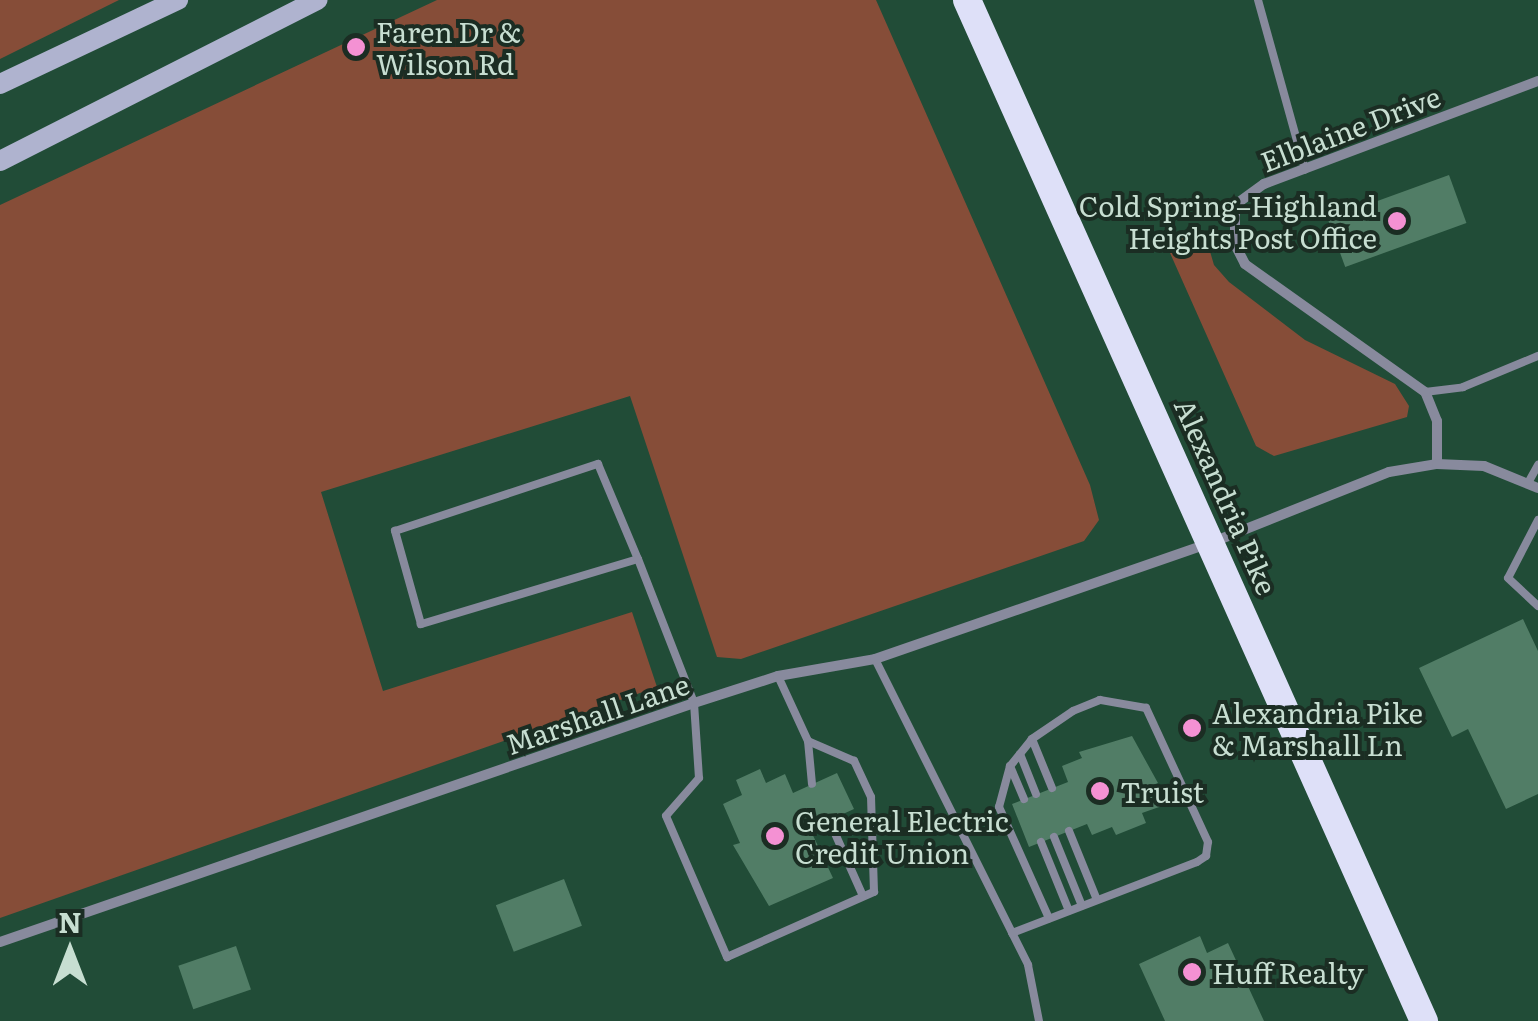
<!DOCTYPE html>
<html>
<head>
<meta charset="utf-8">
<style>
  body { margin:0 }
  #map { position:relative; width:1538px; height:1021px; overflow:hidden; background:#214c37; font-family:Literata,serif }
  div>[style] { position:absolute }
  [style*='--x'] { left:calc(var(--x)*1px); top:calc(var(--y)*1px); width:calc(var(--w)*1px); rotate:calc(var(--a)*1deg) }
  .green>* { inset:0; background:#864d38 }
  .building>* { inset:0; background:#517d66; transform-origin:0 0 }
  .service>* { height:8px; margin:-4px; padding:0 4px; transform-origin:4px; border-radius:4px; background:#888a9d }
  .minor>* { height:10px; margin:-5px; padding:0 5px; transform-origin:5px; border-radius:5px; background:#888a9d }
  .secondary>* { height:20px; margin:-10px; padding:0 10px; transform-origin:10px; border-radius:10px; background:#afb3cf }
  .trunk>* { height:28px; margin:-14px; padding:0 14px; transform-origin:14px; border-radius:14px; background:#dee0f8 }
  .dots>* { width:28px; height:28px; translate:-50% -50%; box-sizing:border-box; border:5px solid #1b2d23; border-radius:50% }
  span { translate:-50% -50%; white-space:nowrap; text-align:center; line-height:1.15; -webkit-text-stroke:8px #1b2d23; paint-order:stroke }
  .poi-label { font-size:28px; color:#c7ded1 }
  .left { translate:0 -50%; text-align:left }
  .right { translate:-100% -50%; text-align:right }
  .street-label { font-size:28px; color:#c7ded1 }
  .north { position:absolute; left:20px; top:901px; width:100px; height:100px; -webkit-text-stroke:8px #1b2d23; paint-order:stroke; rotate:0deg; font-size:28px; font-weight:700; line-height:40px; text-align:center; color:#c7ded1 }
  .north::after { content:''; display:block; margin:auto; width:35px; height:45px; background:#c7ded1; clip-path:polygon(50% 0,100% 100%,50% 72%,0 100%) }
</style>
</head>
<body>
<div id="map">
  <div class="green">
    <div style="clip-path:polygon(0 0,119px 0,0 59px)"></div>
    <div style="clip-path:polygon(437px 0,876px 0,1090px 485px,1099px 520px,1084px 541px,741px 659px,717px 657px,630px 396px,321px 492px,383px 691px,632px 612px,657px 687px,0 918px,0 205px)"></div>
    <div style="clip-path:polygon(1204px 231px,1214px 265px,1229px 282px,1305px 340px,1395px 384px,1409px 406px,1407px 417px,1274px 456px,1256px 446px,1166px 244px)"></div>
  </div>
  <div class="building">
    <div style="left:1449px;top:175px;width:51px;height:129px;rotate:70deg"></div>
    <div style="clip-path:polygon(1523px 619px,1538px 651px,1538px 794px,1506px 809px,1468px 729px,1452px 737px,1419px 668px)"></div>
    <div style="clip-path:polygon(1132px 736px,1158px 783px,1153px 785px,1162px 806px,1142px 813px,1146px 823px,1116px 835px,1112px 827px,1092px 835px,1087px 824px,1029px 847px,1012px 804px,1068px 782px,1062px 766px,1082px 758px,1079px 752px)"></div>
    <div style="clip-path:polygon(760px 769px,766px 783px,785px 774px,793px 793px,837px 773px,854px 809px,810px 829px,833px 878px,769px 906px,733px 845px,740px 843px,723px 804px,742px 795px,736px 780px)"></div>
    <div style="left:564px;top:879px;width:50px;height:73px;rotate:69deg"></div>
    <div style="clip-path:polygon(1200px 936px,1207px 953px,1228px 943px,1264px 1021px,1165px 1021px,1139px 964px)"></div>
    <div style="left:236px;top:946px;width:46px;height:61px;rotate:71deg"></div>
  </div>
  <div class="service">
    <div style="--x:1258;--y:0;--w:176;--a:74.5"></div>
    <div style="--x:1425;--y:392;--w:38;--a:-7"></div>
    <div style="--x:1463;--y:387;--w:81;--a:-22.5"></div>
    <div style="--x:1528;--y:483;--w:21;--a:-61"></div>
    <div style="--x:1538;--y:520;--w:65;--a:117.3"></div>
    <div style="--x:1508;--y:578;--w:41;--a:43"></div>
    <div style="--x:638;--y:559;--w:227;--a:163.3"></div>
    <div style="--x:421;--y:624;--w:97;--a:-105.6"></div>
    <div style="--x:395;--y:531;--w:214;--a:-18.3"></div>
    <div style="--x:598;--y:464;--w:103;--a:67.2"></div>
    <div style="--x:638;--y:559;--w:155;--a:68.7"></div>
    <div style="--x:694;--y:703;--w:75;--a:86.2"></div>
    <div style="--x:699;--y:778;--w:50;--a:131"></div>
    <div style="--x:666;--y:816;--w:154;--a:66.6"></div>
    <div style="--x:727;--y:957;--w:161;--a:-23.9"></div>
    <div style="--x:874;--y:892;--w:95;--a:-91.8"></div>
    <div style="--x:871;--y:797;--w:40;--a:-115"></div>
    <div style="--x:854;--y:761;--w:50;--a:-156.5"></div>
    <div style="--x:808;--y:741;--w:72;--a:-114.8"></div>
    <div style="--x:875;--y:659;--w:342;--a:63.4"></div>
    <div style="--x:1028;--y:965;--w:57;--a:78.9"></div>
    <div style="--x:1032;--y:739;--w:53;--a:67.8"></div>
    <div style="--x:808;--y:741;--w:43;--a:84.7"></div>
    <div style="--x:1020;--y:754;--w:43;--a:68.2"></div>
    <div style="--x:1010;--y:766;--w:36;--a:67"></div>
    <div style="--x:829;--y:820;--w:83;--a:65.9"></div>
    <div style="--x:1069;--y:831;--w:74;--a:67.9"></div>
    <div style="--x:1054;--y:837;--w:74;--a:67.9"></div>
    <div style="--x:1041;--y:842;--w:74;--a:67.9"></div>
    <div style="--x:1012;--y:933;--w:198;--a:-21"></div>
    <div style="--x:1197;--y:862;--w:11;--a:-34"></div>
    <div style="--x:1206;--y:856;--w:14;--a:-82"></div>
    <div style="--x:1208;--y:842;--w:148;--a:-114.8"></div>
    <div style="--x:1146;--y:708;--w:47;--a:-170.1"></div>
    <div style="--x:1100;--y:700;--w:29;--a:158"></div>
    <div style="--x:1073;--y:711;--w:50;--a:145.7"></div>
    <div style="--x:1032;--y:739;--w:35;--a:129"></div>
    <div style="--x:1010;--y:766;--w:42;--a:105"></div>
    <div style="--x:999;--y:807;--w:122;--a:65.8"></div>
  </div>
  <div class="minor">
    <div style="--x:1437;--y:464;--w:43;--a:-90"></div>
    <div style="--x:1437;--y:421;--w:31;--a:-112"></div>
    <div style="--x:1425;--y:392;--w:221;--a:-144.6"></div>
    <div style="--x:1245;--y:264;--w:22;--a:-117"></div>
    <div style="--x:1235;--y:244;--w:31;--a:-90"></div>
    <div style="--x:1235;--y:213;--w:12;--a:-70"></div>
    <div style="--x:1239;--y:202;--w:31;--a:-36"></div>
    <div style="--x:1264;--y:184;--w:293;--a:-20.6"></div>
    <div style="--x:0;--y:942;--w:734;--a:-19"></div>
    <div style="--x:694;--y:703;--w:88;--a:-17.8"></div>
    <div style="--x:778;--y:676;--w:98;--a:-9.9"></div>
    <div style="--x:875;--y:659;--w:358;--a:-19.1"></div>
    <div style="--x:1213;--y:542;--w:189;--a:-21.7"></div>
    <div style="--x:1389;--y:472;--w:49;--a:-9.5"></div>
    <div style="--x:1437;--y:464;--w:47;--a:2.4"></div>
    <div style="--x:1484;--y:466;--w:58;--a:22.2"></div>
  </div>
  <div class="secondary">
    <div style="--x:0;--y:84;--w:197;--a:-25.3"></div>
    <div style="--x:0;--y:161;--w:356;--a:-26.9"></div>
  </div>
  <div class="trunk">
    <div style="--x:967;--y:0;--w:1119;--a:65.89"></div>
  </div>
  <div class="dots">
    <div style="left:356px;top:47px;background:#f491d3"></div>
    <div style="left:1397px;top:221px;background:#f491d3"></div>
    <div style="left:1192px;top:728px;background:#f491d3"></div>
    <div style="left:1100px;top:791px;background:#f491d3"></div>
    <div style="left:775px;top:836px;background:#f491d3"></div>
    <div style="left:1192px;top:972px;background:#f491d3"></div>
  </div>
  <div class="poi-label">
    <span class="left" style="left:376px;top:47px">Faren Dr &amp;<br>Wilson Rd</span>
    <span class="right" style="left:1377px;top:221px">Cold Spring–Highland<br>Heights Post Office</span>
    <span class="left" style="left:1212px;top:728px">Alexandria Pike<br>&amp; Marshall Ln</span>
    <span class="left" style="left:1120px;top:791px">Truist</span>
    <span class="left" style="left:795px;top:836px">General Electric<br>Credit Union</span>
    <span class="left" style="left:1212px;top:972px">Huff Realty</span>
  </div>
  <div class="street-label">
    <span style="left:1350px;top:128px;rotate:-21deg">Elblaine Drive</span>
    <span style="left:1227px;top:496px;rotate:66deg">Alexandria Pike</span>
    <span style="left:597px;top:713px;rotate:-19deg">Marshall Lane</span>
  </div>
  <div class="north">N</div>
</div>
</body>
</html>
